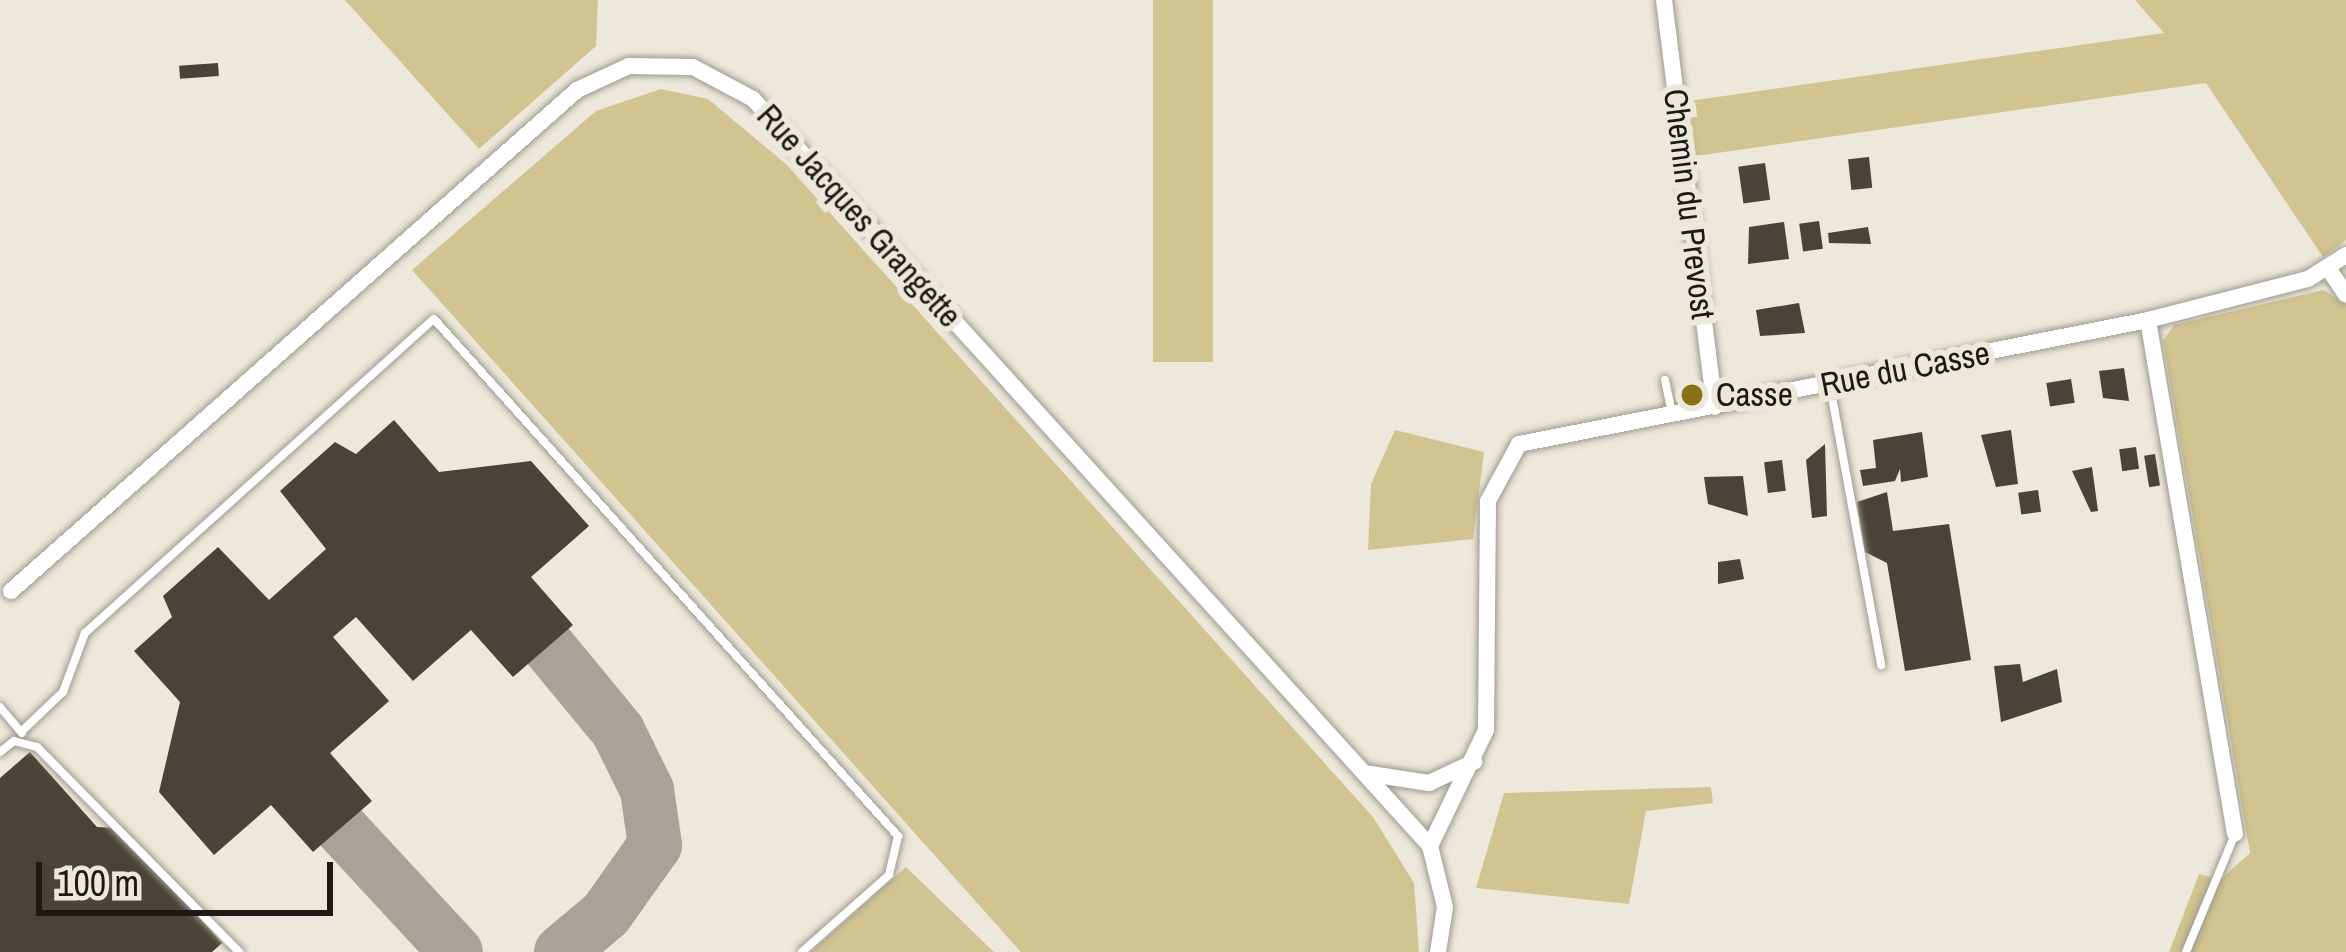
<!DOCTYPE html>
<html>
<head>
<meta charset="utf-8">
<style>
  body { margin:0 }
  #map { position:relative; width:2346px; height:952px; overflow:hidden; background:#ece8db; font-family:"Archivo Narrow",sans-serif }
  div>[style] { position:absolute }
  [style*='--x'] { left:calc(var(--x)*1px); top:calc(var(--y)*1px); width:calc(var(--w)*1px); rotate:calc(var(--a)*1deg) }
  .green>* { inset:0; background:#d2c490; transform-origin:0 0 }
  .taxiway>* { height:54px; margin:-27px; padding:0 27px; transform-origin:27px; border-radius:27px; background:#a6a399 }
  .building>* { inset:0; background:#474439; transform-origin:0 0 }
  .roads { filter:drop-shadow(0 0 3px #9e9a8e) drop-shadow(0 0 3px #9e9a8e) }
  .service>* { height:8px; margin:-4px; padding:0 4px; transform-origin:4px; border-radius:4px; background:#fff }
  .minor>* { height:16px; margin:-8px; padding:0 8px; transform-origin:8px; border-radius:8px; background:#fff }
  .dots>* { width:33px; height:33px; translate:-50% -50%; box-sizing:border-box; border:6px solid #ece8db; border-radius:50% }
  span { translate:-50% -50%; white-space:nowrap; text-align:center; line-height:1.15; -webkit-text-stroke:12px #ece8db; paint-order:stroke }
  .street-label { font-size:33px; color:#1b1a16 }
  .poi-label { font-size:33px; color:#1b1a16 }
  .left { translate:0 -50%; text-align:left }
  .scale { position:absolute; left:36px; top:862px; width:297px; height:54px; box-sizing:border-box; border:6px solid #1b1a16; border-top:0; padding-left:15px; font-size:36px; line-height:42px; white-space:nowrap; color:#1b1a16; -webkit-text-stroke:9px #ece8db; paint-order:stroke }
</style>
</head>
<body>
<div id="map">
  <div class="green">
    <div style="clip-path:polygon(345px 0,598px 0,596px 46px,479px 149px)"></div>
    <div style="left:1153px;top:0;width:60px;height:362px"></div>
    <div style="clip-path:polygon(2135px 0,2346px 0,2346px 240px,2323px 257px,2206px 83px,1696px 156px,1689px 101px,2164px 33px)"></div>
    <div style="clip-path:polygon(661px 89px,708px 99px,786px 164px,1373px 817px,1414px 883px,1419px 952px,1021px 952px,412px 270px,596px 111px)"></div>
    <div style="clip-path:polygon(2323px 290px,2346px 304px,2346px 952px,2169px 952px,2199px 874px,2220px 880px,2250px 853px,2163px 341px,2174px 325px)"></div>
    <div style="clip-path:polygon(1395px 430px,1484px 452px,1473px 539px,1368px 550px,1371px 484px)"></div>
    <div style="clip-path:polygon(1711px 787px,1713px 803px,1646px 811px,1629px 904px,1476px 888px,1504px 793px)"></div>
    <div style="clip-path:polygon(906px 867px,994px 952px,811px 952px)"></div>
  </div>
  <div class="taxiway">
    <div style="--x:548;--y:646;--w:110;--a:50.5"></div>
    <div style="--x:618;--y:731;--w:66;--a:63.8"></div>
    <div style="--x:647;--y:790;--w:56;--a:81.7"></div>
    <div style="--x:655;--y:845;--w:85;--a:125.4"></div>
    <div style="--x:606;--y:914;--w:59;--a:139.8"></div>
    <div style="--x:341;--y:828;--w:169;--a:47.2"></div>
  </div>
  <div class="building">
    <div style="left:218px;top:63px;width:13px;height:39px;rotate:86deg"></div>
    <div style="left:1869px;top:157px;width:31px;height:21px;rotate:84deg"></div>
    <div style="left:1765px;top:163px;width:37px;height:27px;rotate:82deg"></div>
    <div style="left:1819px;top:221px;width:28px;height:20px;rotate:82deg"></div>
    <div style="clip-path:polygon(1784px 222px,1789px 259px,1748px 264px,1749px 227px)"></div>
    <div style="clip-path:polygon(1868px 227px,1871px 244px,1829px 243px,1828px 233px)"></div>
    <div style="clip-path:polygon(1799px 303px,1805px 333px,1760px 336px,1756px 310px)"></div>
    <div style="clip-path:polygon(2124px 368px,2129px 401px,2103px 398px,2099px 371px)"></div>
    <div style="left:2071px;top:379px;width:24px;height:25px;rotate:81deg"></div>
    <div style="clip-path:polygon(394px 420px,439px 472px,531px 461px,589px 526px,531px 577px,573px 625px,513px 677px,471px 630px,413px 681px,356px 617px,333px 637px,389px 701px,330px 753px,372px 801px,313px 852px,271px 805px,214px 855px,159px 792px,180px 702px,134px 651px,172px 617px,163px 596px,218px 547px,269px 600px,326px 549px,280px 491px,335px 442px,356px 454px)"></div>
    <div style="clip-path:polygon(2011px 430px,2018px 484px,1996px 487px,1981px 435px)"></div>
    <div style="clip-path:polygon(1922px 432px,1928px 477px,1901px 482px,1900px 469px,1895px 481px,1863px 486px,1860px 470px,1876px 468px,1873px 440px)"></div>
    <div style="clip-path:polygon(1825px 444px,1827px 516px,1812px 518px,1806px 460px)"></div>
    <div style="left:2136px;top:447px;width:22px;height:17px;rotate:82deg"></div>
    <div style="left:2155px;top:454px;width:32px;height:11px;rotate:81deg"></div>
    <div style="left:1782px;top:460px;width:31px;height:18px;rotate:83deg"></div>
    <div style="clip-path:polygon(2092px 467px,2098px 511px,2091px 512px,2072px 471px)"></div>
    <div style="clip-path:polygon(1743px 476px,1748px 516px,1708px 504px,1704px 477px)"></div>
    <div style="left:2038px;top:490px;width:22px;height:20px;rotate:82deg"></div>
    <div style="clip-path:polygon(1887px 492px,1893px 531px,1949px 524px,1971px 660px,1905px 671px,1887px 563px,1865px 552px,1857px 502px)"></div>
    <div style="clip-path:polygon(1740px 559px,1744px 579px,1718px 584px,1718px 562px)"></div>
    <div style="clip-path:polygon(2020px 664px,2023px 682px,2057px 669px,2062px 702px,2001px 722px,1994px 666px)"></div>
    <div style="clip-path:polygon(30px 752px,97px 827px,119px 828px,222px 943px,212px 952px,0 952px,0 778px)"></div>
  </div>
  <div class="roads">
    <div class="service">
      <div style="--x:1665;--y:380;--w:34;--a:78"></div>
      <div style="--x:1830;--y:386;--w:284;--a:79.6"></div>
      <div style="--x:0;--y:707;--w:34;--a:50"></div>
      <div style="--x:22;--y:731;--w:57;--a:-43.6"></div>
      <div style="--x:63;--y:692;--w:63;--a:-69.6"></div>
      <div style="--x:85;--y:633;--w:469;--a:-42"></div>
      <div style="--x:434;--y:319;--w:695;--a:48.09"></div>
      <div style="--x:898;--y:836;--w:40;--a:103"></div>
      <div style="--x:889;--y:875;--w:116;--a:138.5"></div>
      <div style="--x:0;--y:752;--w:18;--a:-38"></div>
      <div style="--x:14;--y:741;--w:24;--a:15"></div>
      <div style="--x:37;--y:747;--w:288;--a:45.4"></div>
      <div style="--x:2186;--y:952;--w:128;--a:-67.4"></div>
    </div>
    <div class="minor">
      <div style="--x:1664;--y:0;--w:410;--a:82.9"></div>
      <div style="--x:2328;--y:268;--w:32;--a:56"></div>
      <div style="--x:2148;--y:320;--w:521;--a:80.39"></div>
      <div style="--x:11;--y:591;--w:756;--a:-41.51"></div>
      <div style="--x:577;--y:90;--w:57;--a:-24.8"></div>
      <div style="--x:629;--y:66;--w:64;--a:0.9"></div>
      <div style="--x:693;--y:67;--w:68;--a:28.1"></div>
      <div style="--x:753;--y:99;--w:1008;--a:47.81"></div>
      <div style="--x:1430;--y:846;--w:63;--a:76.2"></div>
      <div style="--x:1445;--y:907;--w:46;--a:98.8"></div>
      <div style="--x:1364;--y:773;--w:66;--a:8.7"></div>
      <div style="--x:1429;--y:783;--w:50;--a:-25"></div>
      <div style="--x:1430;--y:846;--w:129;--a:-64.2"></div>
      <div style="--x:1486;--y:730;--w:229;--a:-89.5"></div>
      <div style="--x:1488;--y:501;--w:65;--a:-61.5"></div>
      <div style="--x:1519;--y:444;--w:641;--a:-11.15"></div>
      <div style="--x:2148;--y:320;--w:165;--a:-14.4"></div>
      <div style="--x:2308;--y:279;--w:45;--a:-32.3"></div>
    </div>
  </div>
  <div class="dots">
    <div style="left:1692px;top:395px;background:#897214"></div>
  </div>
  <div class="street-label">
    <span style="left:1689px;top:204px;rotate:83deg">Chemin du Prevost</span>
    <span style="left:859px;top:216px;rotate:48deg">Rue Jacques Grangette</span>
    <span style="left:1905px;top:369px;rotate:-11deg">Rue du Casse</span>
  </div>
  <div class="poi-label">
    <span class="left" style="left:1716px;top:395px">Casse</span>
  </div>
  <div class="scale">100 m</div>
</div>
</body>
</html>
